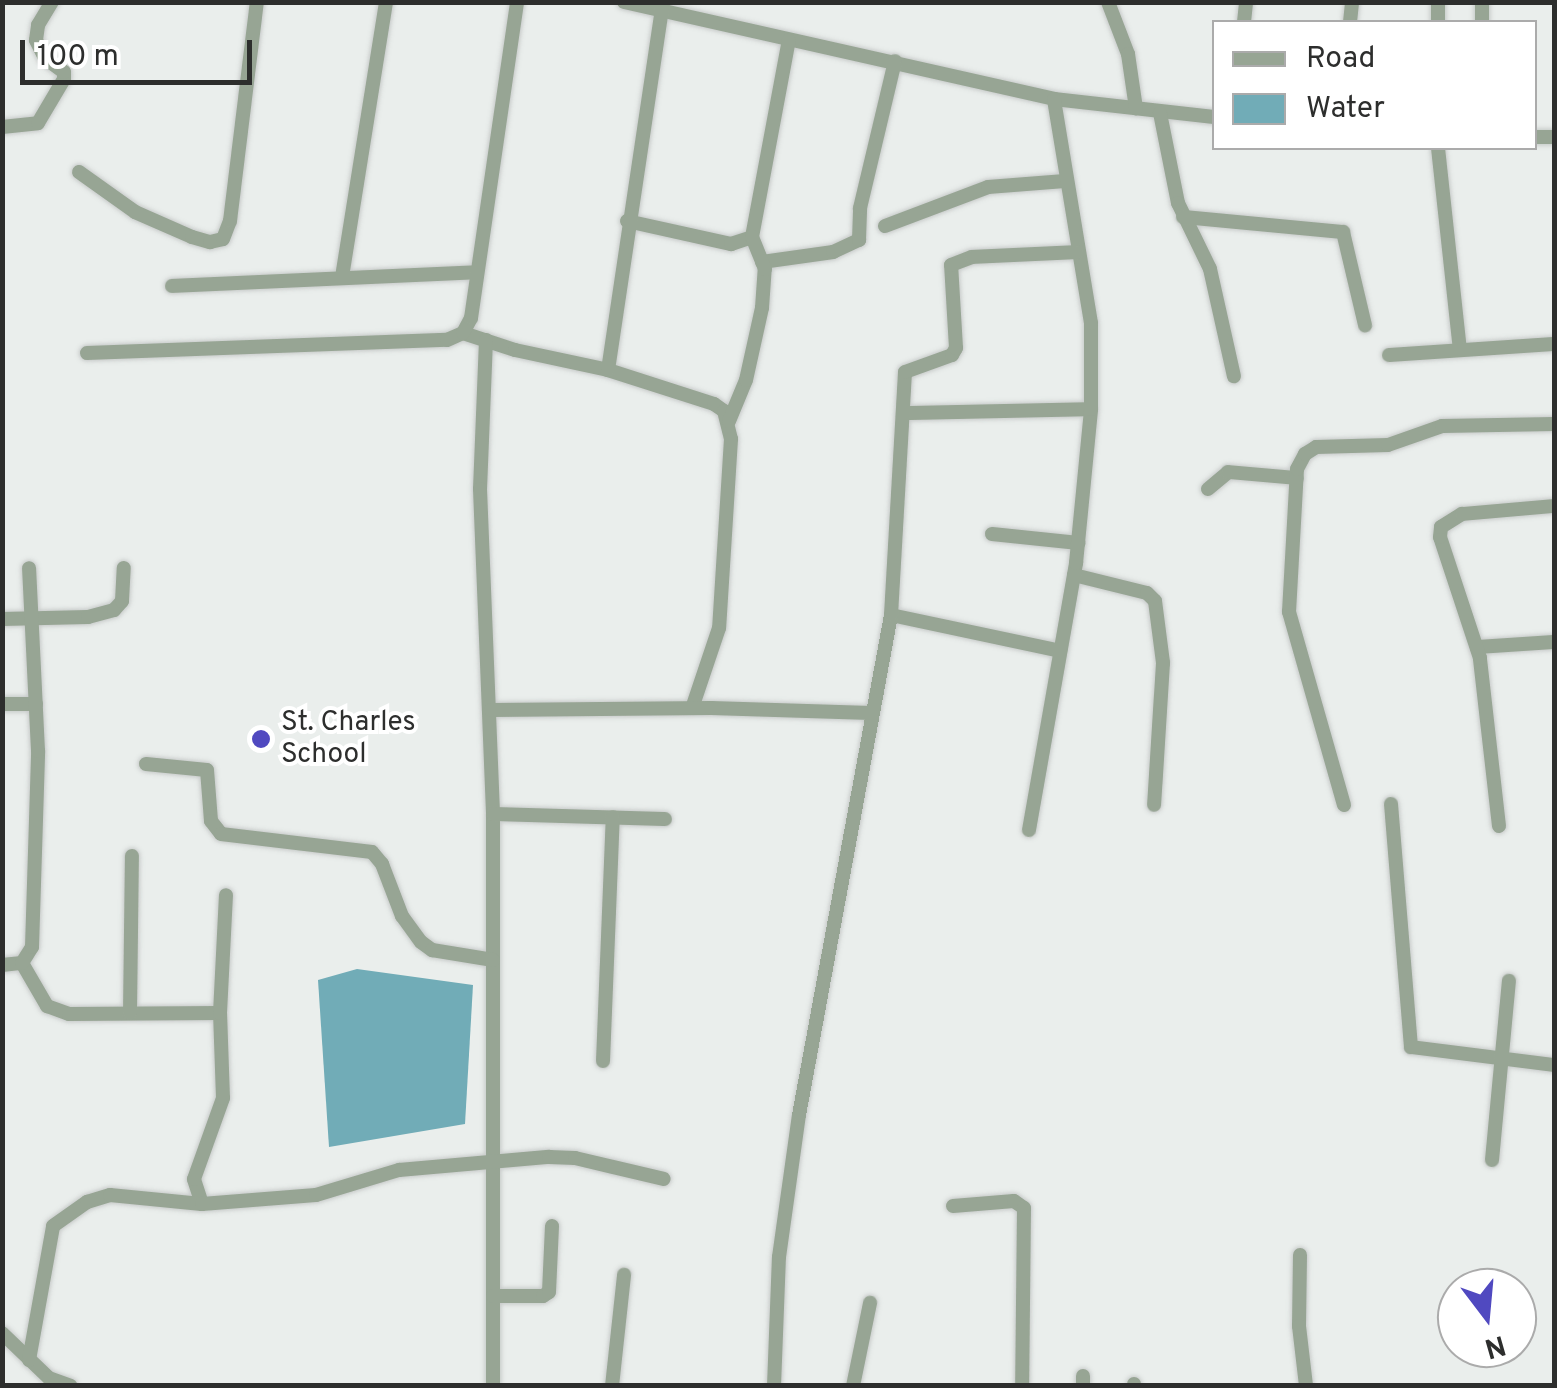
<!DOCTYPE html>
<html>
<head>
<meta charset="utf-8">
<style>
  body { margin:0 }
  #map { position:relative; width:1557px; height:1388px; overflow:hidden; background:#eaeeec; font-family:Overpass,sans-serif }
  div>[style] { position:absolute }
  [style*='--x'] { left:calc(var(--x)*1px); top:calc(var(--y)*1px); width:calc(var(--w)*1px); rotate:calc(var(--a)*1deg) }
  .water>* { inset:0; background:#71acb7 }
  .roads { filter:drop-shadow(0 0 2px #c8cbca) drop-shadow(0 0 2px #c8cbca) }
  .street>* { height:14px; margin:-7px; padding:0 7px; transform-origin:7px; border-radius:7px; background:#97a594 }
  .dots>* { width:28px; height:28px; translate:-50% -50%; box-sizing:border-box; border:5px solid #fff; border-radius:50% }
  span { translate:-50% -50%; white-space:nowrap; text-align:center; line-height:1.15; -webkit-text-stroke:8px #fff; paint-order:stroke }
  .poi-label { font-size:28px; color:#2d2e2d }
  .left { translate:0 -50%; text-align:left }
  .frame { position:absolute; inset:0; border:5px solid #2d2e2d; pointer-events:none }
  .legend { position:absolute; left:1212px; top:20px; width:325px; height:130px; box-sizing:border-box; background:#fff; border:2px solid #ababab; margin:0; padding:12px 18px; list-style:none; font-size:30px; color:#2d2e2d }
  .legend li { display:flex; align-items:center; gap:20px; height:50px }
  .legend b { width:50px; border:2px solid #ababab }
  .north { position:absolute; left:1437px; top:1268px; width:100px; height:100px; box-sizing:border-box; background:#fff; border:2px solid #ababab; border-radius:50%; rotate:164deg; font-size:28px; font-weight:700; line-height:40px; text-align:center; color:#2d2e2d }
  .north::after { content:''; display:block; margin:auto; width:35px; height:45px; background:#5049c0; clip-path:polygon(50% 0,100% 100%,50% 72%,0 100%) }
  .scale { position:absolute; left:20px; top:40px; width:232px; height:45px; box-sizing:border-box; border:5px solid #2d2e2d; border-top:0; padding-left:12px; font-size:30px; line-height:35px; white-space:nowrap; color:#2d2e2d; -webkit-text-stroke:8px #fff; paint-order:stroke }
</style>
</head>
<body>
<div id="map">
  <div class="water">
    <div style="clip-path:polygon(357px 969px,473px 985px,465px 1124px,329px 1147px,318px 980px)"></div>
  </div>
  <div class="roads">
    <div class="street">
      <div style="--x:624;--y:2;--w:441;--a:12.7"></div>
      <div style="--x:1054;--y:99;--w:161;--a:6.4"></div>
      <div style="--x:1108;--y:2;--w:56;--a:69"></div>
      <div style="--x:1128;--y:54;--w:55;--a:81.6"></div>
      <div style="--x:1244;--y:22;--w:20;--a:-84"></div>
      <div style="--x:1350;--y:22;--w:20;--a:-84"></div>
      <div style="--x:1438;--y:22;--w:20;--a:-90"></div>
      <div style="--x:1482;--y:22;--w:20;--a:-90"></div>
      <div style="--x:1160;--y:113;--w:92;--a:78.7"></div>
      <div style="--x:1178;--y:203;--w:73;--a:64.1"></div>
      <div style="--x:1210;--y:269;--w:110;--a:77.4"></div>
      <div style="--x:2;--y:127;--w:36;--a:-6"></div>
      <div style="--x:38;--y:123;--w:51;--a:-59.4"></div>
      <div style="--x:64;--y:79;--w:7;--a:-90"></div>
      <div style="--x:64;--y:72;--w:24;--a:-144"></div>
      <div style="--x:45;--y:58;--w:20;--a:-117"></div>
      <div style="--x:36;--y:40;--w:15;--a:-82"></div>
      <div style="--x:38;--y:25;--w:27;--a:-59"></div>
      <div style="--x:1534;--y:137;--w:20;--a:0"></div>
      <div style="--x:1438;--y:148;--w:202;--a:83.8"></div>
      <div style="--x:79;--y:172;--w:69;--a:35.5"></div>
      <div style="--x:135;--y:212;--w:62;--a:23.7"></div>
      <div style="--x:192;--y:237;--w:19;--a:16"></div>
      <div style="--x:210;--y:242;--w:13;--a:-13"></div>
      <div style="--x:223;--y:239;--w:19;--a:-69"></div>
      <div style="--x:230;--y:221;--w:221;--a:-83"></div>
      <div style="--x:1183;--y:217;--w:161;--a:5.4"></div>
      <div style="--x:1343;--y:232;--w:96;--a:76.7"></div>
      <div style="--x:627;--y:221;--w:107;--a:12.5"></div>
      <div style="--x:731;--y:244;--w:22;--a:-18"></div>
      <div style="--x:752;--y:237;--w:200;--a:-79.4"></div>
      <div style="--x:885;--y:226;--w:110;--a:-20.7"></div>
      <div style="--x:988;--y:187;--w:77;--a:-4.5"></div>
      <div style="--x:762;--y:262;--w:72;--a:-8"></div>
      <div style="--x:833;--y:252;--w:29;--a:-25"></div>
      <div style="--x:859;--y:240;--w:32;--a:-88"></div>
      <div style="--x:860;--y:208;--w:151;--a:-76.6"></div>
      <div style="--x:342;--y:277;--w:278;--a:-80.9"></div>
      <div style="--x:172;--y:286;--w:303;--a:-2.6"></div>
      <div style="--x:463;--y:333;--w:55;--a:18.1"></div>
      <div style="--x:515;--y:350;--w:95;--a:12.1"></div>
      <div style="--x:608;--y:370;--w:111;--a:17.8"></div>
      <div style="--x:714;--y:404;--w:12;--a:35"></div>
      <div style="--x:724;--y:411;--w:29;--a:76"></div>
      <div style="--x:731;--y:439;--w:189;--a:93.6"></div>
      <div style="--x:719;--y:628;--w:84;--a:108.6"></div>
      <div style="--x:486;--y:340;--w:149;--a:92.3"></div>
      <div style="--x:480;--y:489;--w:325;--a:87.7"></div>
      <div style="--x:493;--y:814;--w:572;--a:90"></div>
      <div style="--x:87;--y:353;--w:360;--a:-2.1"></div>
      <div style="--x:447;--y:340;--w:17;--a:-24"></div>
      <div style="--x:463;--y:333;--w:17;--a:-62"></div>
      <div style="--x:471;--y:318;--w:319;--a:-81.7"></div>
      <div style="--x:1389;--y:355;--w:165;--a:-3.8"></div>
      <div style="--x:608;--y:370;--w:371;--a:-81.5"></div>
      <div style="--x:906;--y:413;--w:185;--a:-1.2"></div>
      <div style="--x:729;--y:421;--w:44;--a:-67.5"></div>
      <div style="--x:746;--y:380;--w:74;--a:-77.5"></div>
      <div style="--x:762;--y:308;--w:39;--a:-86"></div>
      <div style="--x:765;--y:269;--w:35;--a:-112"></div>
      <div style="--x:1208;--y:489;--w:26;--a:-40"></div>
      <div style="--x:1228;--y:472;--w:69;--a:5"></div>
      <div style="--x:992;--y:534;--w:87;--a:5.9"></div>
      <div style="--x:1074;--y:575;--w:75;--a:13.9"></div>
      <div style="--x:1147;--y:593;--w:11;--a:45"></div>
      <div style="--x:1155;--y:601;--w:63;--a:82.6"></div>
      <div style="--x:1163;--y:663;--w:142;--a:93.6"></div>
      <div style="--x:891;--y:615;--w:173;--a:12"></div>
      <div style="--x:2;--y:619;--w:86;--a:-1.3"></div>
      <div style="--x:88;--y:617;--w:27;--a:-15"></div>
      <div style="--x:114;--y:610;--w:12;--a:-48"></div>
      <div style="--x:122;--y:601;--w:33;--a:-87"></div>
      <div style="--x:1477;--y:647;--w:77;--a:-3.7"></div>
      <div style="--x:2;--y:704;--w:34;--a:0"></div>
      <div style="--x:491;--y:710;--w:220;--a:-0.5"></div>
      <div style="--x:711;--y:708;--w:160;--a:1.8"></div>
      <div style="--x:146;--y:764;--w:61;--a:5.6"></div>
      <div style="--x:207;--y:770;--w:51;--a:85.5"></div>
      <div style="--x:211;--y:821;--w:16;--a:52"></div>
      <div style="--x:221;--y:834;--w:152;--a:6.8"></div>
      <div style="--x:372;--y:852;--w:16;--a:50"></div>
      <div style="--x:382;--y:864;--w:56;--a:69"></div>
      <div style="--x:402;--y:916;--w:32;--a:54"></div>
      <div style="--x:421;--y:942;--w:14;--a:36"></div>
      <div style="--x:432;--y:950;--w:62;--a:9.3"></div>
      <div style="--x:1391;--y:804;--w:244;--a:85.3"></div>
      <div style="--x:1411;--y:1047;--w:144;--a:7.2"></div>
      <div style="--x:1344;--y:805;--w:201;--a:-105.9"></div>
      <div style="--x:1289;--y:612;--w:143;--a:-86.8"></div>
      <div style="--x:1297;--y:469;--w:17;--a:-62"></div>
      <div style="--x:1305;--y:454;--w:13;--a:-32"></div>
      <div style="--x:1316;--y:447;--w:72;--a:-1.6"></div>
      <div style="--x:1388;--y:445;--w:57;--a:-19.4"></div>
      <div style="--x:1442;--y:426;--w:112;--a:-1"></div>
      <div style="--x:493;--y:814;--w:172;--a:1.7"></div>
      <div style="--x:1499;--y:826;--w:169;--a:-96.5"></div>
      <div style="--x:1480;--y:658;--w:127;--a:-108.3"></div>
      <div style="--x:1440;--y:537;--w:10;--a:-84"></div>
      <div style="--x:1441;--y:527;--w:25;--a:-32"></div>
      <div style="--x:1462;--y:514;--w:92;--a:-5"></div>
      <div style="--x:1029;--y:830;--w:271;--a:-80"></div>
      <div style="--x:1076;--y:563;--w:155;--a:-84.4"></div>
      <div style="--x:1091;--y:409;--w:86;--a:-90"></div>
      <div style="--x:1091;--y:323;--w:227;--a:-99.4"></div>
      <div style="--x:22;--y:963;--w:50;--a:59.8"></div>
      <div style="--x:47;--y:1006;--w:23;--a:20"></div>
      <div style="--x:69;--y:1014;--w:151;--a:-0.4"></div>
      <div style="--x:2;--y:965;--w:20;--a:-6"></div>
      <div style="--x:22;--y:963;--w:19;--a:-58"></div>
      <div style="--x:32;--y:947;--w:196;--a:-88.2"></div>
      <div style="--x:38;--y:751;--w:183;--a:-92.8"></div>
      <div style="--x:130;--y:1013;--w:157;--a:-89.3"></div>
      <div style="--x:603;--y:1061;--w:244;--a:-87.7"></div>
      <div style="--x:1492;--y:1160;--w:180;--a:-84.6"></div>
      <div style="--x:202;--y:1204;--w:26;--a:-108"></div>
      <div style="--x:194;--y:1179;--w:86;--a:-70.3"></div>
      <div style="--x:223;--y:1098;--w:85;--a:-92"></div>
      <div style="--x:220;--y:1013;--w:118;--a:-87.1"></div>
      <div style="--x:953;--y:1206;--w:61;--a:-4.7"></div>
      <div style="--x:1014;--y:1201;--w:12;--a:35"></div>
      <div style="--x:1024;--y:1208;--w:178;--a:90.6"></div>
      <div style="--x:1300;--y:1255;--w:71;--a:90.8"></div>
      <div style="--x:1299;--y:1326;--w:60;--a:83.3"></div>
      <div style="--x:493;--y:1296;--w:50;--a:0"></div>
      <div style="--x:543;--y:1296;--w:7;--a:-34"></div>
      <div style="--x:549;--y:1292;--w:66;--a:-87.4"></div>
      <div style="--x:2;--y:1333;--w:65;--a:43.8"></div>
      <div style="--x:49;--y:1378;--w:23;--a:20"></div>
      <div style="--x:29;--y:1360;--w:136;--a:-79.8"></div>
      <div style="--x:53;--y:1226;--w:42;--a:-35.2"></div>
      <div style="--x:87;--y:1202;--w:24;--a:-17"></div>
      <div style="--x:110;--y:1195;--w:92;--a:5.6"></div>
      <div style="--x:202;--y:1204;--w:114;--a:-4.5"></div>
      <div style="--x:316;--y:1195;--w:87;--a:-16.8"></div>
      <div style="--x:399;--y:1170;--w:151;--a:-5"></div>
      <div style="--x:549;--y:1157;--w:26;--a:2"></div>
      <div style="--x:575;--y:1158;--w:91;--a:13.3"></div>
      <div style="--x:1083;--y:1376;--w:10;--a:90"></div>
      <div style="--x:1134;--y:1384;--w:2;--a:90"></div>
      <div style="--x:612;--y:1386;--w:112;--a:-83.8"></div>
      <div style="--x:774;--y:1386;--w:129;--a:-87.8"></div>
      <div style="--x:779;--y:1257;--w:143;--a:-82"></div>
      <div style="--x:799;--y:1115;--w:508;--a:-79.57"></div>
      <div style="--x:891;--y:615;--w:243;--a:-86.7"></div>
      <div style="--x:905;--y:372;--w:50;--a:-19.9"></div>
      <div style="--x:952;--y:355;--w:8;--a:-60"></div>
      <div style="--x:956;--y:348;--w:83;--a:-93.4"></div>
      <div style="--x:951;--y:265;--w:22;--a:-21"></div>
      <div style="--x:972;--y:257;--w:105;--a:-2.7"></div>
      <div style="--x:853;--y:1386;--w:85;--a:-78.4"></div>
    </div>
  </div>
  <div class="dots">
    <div style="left:261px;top:739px;background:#5049c0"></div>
  </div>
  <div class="poi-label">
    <span class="left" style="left:281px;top:739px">St. Charles<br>School</span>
  </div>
  <div class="frame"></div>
  <ul class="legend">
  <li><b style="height:12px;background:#97a594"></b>Road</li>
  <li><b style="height:28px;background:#71acb7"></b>Water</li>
  </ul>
  <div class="north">N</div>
  <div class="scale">100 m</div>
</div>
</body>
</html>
